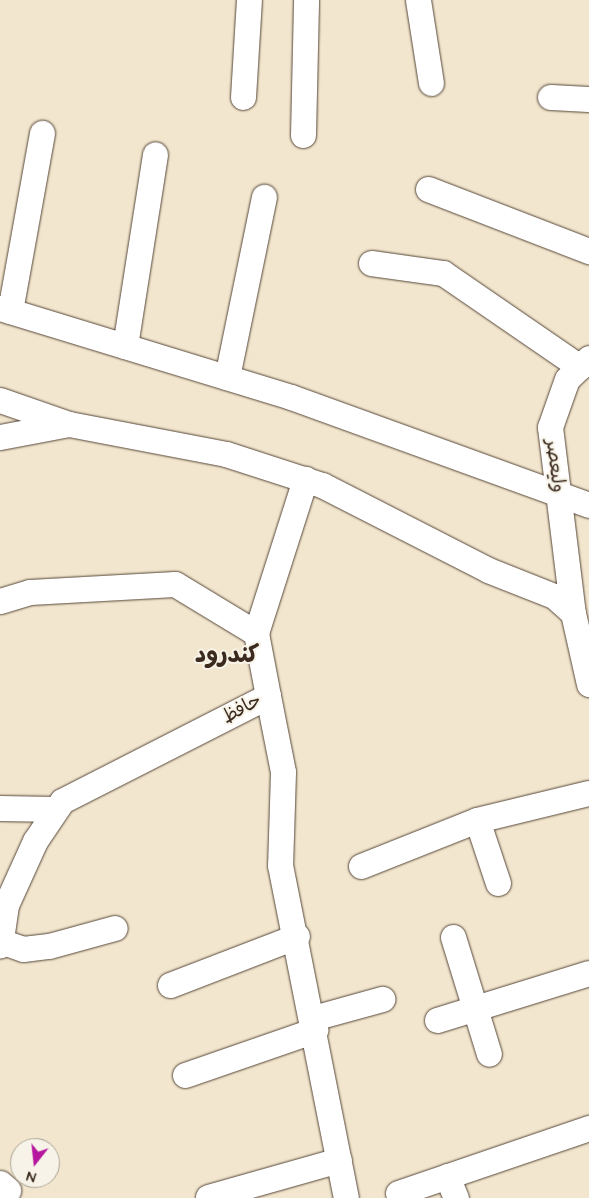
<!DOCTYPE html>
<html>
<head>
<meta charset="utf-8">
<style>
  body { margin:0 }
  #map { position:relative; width:589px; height:1198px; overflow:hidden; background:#f2e6ce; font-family:"Architects Daughter","Playpen Sans Arabic",sans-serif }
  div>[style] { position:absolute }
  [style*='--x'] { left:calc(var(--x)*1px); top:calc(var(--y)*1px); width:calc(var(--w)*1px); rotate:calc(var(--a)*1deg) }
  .roads { filter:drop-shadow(0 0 1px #564638) drop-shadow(0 0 1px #564638) }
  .minor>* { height:25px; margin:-12.5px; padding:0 12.5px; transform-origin:12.5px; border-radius:12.5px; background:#fff }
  span { translate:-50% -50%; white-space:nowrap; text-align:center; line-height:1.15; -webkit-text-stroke:4px #f7f3e8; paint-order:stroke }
  .street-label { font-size:19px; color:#3b2a1e }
  .district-label { font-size:24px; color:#3b2a1e; font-weight:700 }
  .north { position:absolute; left:10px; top:1138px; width:50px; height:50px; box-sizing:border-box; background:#f7f3e8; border:1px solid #aca397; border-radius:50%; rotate:196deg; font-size:14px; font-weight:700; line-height:20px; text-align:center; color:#3b2a1e }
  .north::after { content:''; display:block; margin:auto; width:18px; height:22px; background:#b5179e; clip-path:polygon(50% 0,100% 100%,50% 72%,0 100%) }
</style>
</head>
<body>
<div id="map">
  <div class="roads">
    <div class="minor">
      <div style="--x:418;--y:0;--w:84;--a:81.1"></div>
      <div style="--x:243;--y:97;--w:97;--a:-86.5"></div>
      <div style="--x:550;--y:97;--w:39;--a:3"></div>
      <div style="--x:303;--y:135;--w:135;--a:-88.7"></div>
      <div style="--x:428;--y:189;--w:173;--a:21.1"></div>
      <div style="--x:371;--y:263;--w:73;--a:7.9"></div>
      <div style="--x:443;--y:273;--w:166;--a:34.5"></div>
      <div style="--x:0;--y:308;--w:304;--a:17"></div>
      <div style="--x:291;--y:397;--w:317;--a:19.9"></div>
      <div style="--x:10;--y:311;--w:181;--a:-79.8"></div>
      <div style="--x:125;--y:346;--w:194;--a:-81.1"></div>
      <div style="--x:589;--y:358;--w:30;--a:136"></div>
      <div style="--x:567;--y:379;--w:51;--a:109.5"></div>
      <div style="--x:550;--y:427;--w:187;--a:83"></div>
      <div style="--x:573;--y:613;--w:73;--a:77.3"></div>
      <div style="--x:227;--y:377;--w:184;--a:-78.4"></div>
      <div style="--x:0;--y:400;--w:73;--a:19.2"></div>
      <div style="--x:0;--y:437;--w:70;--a:-10.7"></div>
      <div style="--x:69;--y:424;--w:160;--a:10.8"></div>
      <div style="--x:226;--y:454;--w:101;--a:17.9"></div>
      <div style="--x:322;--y:485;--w:186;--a:27.1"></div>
      <div style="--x:488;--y:570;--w:71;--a:21.5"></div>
      <div style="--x:554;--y:596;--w:25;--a:42"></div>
      <div style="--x:0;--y:601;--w:31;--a:-17"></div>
      <div style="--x:30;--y:592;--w:145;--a:-3.2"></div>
      <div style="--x:175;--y:584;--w:95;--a:31.2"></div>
      <div style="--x:256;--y:633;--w:64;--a:79.2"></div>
      <div style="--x:268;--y:696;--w:231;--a:153"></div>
      <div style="--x:62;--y:801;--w:48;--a:124"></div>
      <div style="--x:35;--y:841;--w:70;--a:114.4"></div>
      <div style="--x:6;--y:905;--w:41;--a:98.3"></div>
      <div style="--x:256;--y:633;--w:162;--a:-72.3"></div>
      <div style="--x:268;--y:696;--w:77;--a:78.8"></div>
      <div style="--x:283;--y:772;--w:93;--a:91.8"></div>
      <div style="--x:280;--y:865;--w:339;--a:78.8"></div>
      <div style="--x:0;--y:808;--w:55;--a:1"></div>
      <div style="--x:361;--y:866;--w:125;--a:-21.6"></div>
      <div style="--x:498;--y:883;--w:66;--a:-108.4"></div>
      <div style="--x:477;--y:820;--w:115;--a:-13.6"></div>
      <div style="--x:453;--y:937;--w:122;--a:72.9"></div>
      <div style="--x:3;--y:942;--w:21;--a:19"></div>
      <div style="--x:23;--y:949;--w:26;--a:-7"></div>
      <div style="--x:49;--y:946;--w:68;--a:-15.3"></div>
      <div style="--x:170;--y:985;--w:136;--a:-21.1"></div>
      <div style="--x:313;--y:1018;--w:72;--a:-15.4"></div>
      <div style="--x:437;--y:1020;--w:159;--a:-17.2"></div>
      <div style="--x:185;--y:1075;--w:138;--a:-19.1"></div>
      <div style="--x:447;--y:1176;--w:24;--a:68"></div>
      <div style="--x:0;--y:1183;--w:11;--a:41"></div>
      <div style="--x:398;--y:1193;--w:202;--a:-18.8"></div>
      <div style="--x:208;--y:1197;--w:136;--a:-15.8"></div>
    </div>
  </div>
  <div class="street-label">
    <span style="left:555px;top:466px;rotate:83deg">ولیعصر</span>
    <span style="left:242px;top:709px;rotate:-29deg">حافظ</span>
  </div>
  <div class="district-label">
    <span style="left:227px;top:656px">کندرود</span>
  </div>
  <div class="north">N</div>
</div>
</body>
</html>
